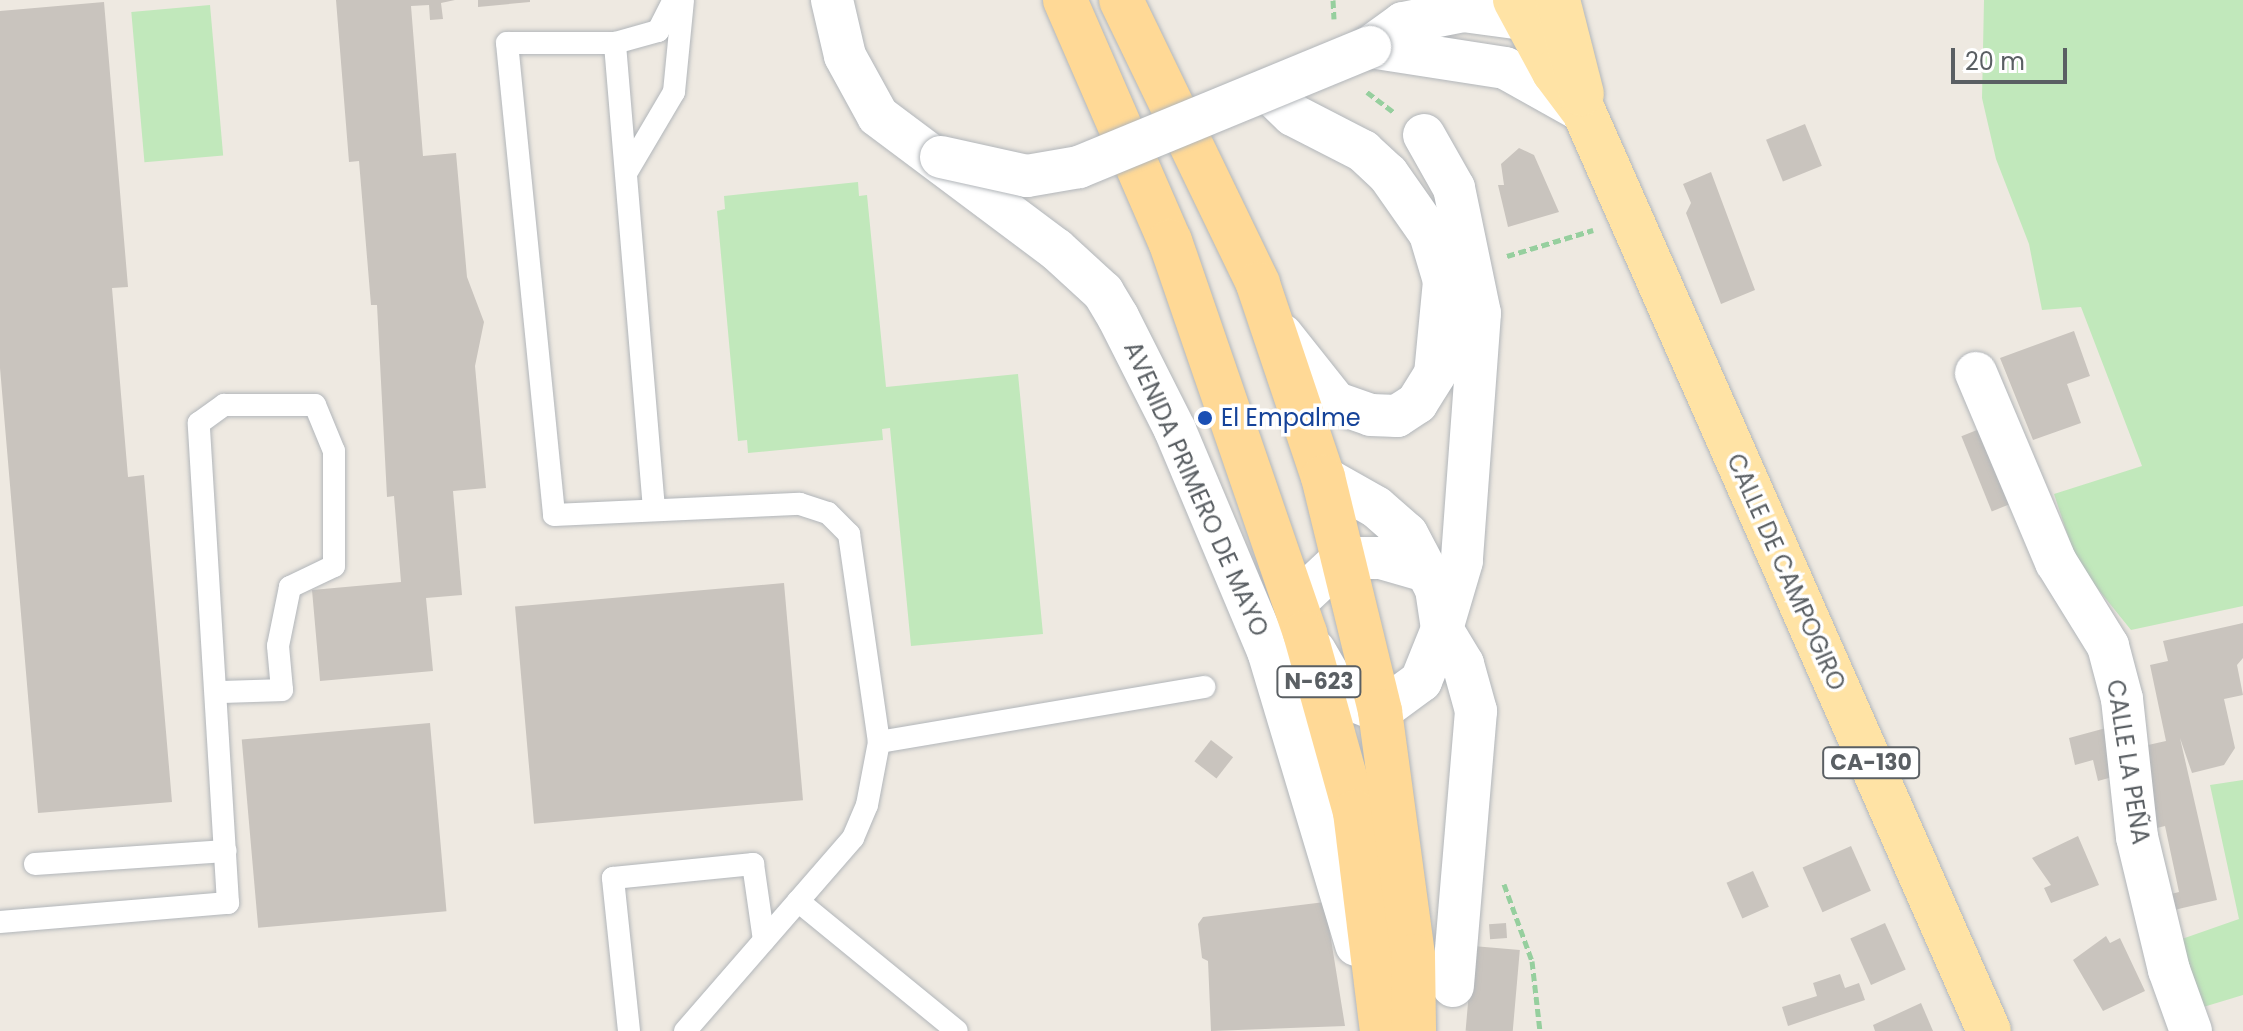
<!DOCTYPE html>
<html>
<head>
<meta charset="utf-8">
<style>
  body { margin:0 }
  #map { position:relative; width:2243px; height:1031px; overflow:hidden; background:#eee9e1; font-family:Poppins,sans-serif }
  div>[style] { position:absolute }
  [style*='--x'] { left:calc(var(--x)*1px); top:calc(var(--y)*1px); width:calc(var(--w)*1px); rotate:calc(var(--a)*1deg) }
  .green>* { inset:0; background:#c1e8bb; transform-origin:0 0 }
  .building>* { inset:0; background:#c9c4be; transform-origin:0 0 }
  .path>* { height:5px; margin-top:-2.5px; transform-origin:0; background:repeating-linear-gradient(90deg,#96cf9e 0 8px,transparent 0 12px) }
  .roads { filter:drop-shadow(0 0 2px #b2b6ba) drop-shadow(0 0 2px #b2b6ba) }
  .service>* { height:22px; margin:-11px; padding:0 11px; transform-origin:11px; border-radius:11px; background:#fff }
  .minor>* { height:42px; margin:-21px; padding:0 21px; transform-origin:21px; border-radius:21px; background:#fff }
  .primary>* { height:44px; margin:-22px; padding:0 22px; transform-origin:22px; border-radius:22px; background:#ffe3a5 }
  .trunk>* { height:44px; margin:-22px; padding:0 22px; transform-origin:22px; border-radius:22px; background:#ffd996 }
  .bridges { filter:drop-shadow(0 0 2px #b2b6ba) drop-shadow(0 0 2px #b2b6ba) }
  .minor-bridge>* { height:42px; margin:-21px; padding:0 21px; transform-origin:21px; border-radius:21px; background:#fff }
  .dots>* { width:22px; height:22px; translate:-50% -50%; box-sizing:border-box; border:4px solid #fff; border-radius:50% }
  span { translate:-50% -50%; white-space:nowrap; text-align:center; line-height:1.15; -webkit-text-stroke:7px #fff; paint-order:stroke }
  .shield-label span { padding:2px 6px; background:#fff; border:2px solid; border-radius:6px; -webkit-text-stroke-width:0 }
  .shield-label { font-size:22px; color:#5a5f63; font-weight:700 }
  .transit-label { font-size:24px; color:#164399 }
  .left { translate:0 -50%; text-align:left }
  .street-label { font-size:24px; color:#5a5f63 }
  .scale { position:absolute; left:1951px; top:48px; width:116px; height:36px; box-sizing:border-box; border:4px solid #5a5f63; border-top:0; padding-left:10px; font-size:24px; line-height:28px; white-space:nowrap; color:#5a5f63; -webkit-text-stroke:6px #fff; paint-order:stroke }
</style>
</head>
<body>
<div id="map">
  <div class="green">
    <div style="clip-path:polygon(1984px 0,2243px 0,2243px 606px,2131px 630px,2077px 563px,2054px 494px,2142px 466px,2081px 307px,2042px 310px,2029px 244px,1996px 159px,1982px 98px)"></div>
    <div style="left:210px;top:5px;width:151px;height:79px;rotate:85deg"></div>
    <div style="clip-path:polygon(858px 182px,859px 196px,867px 195px,886px 387px,1018px 374px,1043px 634px,911px 646px,890px 428px,882px 429px,883px 440px,748px 453px,747px 440px,738px 441px,717px 211px,725px 209px,724px 196px)"></div>
    <div style="clip-path:polygon(2243px 780px,2243px 995px,2200px 1008px,2179px 940px,2239px 919px,2210px 785px)"></div>
  </div>
  <div class="building">
    <div style="clip-path:polygon(336px 0,455px 0,441px 3px,443px 19px,430px 20px,429px 5px,411px 6px,423px 156px,456px 153px,467px 277px,484px 322px,475px 366px,486px 488px,453px 491px,462px 595px,426px 598px,433px 671px,320px 681px,312px 590px,401px 582px,394px 496px,387px 497px,377px 305px,371px 305px,359px 161px,349px 162px)"></div>
    <div style="clip-path:polygon(478px 0,530px 0,530px 2px,478px 7px)"></div>
    <div style="clip-path:polygon(104px 2px,128px 287px,112px 288px,128px 477px,144px 475px,172px 802px,38px 813px,0 368px,0 11px)"></div>
    <div style="left:1805px;top:124px;width:45px;height:42px;rotate:68deg"></div>
    <div style="clip-path:polygon(1519px 148px,1534px 155px,1559px 212px,1508px 227px,1498px 185px,1504px 185px,1501px 164px)"></div>
    <div style="clip-path:polygon(1711px 172px,1755px 290px,1721px 304px,1686px 213px,1691px 203px,1683px 184px)"></div>
    <div style="clip-path:polygon(2074px 331px,2090px 376px,2067px 384px,2081px 423px,2033px 440px,2000px 358px)"></div>
    <div style="left:1992px;top:424px;width:81px;height:33px;rotate:68deg"></div>
    <div style="left:784px;top:583px;width:218px;height:270px;rotate:85deg"></div>
    <div style="clip-path:polygon(2243px 623px,2243px 658px,2237px 665px,2243px 695px,2224px 699px,2235px 748px,2224px 765px,2192px 773px,2180px 738px,2217px 900px,2174px 910px,2171px 894px,2179px 892px,2165px 826px,2157px 828px,2139px 747px,2166px 741px,2150px 665px,2168px 661px,2163px 641px)"></div>
    <div style="left:430px;top:723px;width:189px;height:189px;rotate:85deg"></div>
    <div style="clip-path:polygon(2106px 728px,2116px 776px,2098px 781px,2093px 760px,2075px 765px,2069px 738px)"></div>
    <div style="left:1211px;top:740px;width:28px;height:27px;rotate:38deg"></div>
    <div style="clip-path:polygon(2078px 836px,2099px 885px,2051px 903px,2044px 888px,2051px 885px,2032px 858px)"></div>
    <div style="left:1851px;top:846px;width:49px;height:53px;rotate:66deg"></div>
    <div style="left:1753px;top:871px;width:39px;height:29px;rotate:66deg"></div>
    <div style="clip-path:polygon(1325px 902px,1345px 1026px,1211px 1031px,1208px 961px,1202px 958px,1198px 924px,1203px 917px)"></div>
    <div style="left:1506px;top:923px;width:15px;height:17px;rotate:86deg"></div>
    <div style="left:1885px;top:923px;width:51px;height:38px;rotate:66deg"></div>
    <div style="clip-path:polygon(2106px 936px,2110px 943px,2120px 938px,2145px 991px,2103px 1011px,2073px 960px)"></div>
    <div style="left:1473px;top:946px;width:47px;height:85px;rotate:5deg"></div>
    <div style="clip-path:polygon(1840px 974px,1845px 988px,1859px 983px,1865px 1000px,1788px 1026px,1782px 1007px,1817px 996px,1813px 983px)"></div>
    <div style="clip-path:polygon(1921px 1003px,1933px 1031px,1875px 1031px,1873px 1025px)"></div>
  </div>
  <div class="path">
    <div style="--x:1333;--y:0;--w:19;--a:87"></div>
    <div style="--x:1367;--y:92;--w:34;--a:37"></div>
    <div style="--x:1507;--y:256;--w:90;--a:-16.8"></div>
    <div style="--x:1504;--y:884;--w:82;--a:70"></div>
    <div style="--x:1532;--y:961;--w:70;--a:83.5"></div>
  </div>
  <div class="roads">
    <div class="service">
      <div style="--x:615;--y:43;--w:45;--a:-15.6"></div>
      <div style="--x:658;--y:31;--w:35;--a:-63"></div>
      <div style="--x:628;--y:170;--w:91;--a:-59.5"></div>
      <div style="--x:674;--y:92;--w:92;--a:-84.4"></div>
      <div style="--x:654;--y:509;--w:468;--a:-94.8"></div>
      <div style="--x:615;--y:43;--w:108;--a:180"></div>
      <div style="--x:507;--y:43;--w:474;--a:84.3"></div>
      <div style="--x:554;--y:515;--w:246;--a:-2.6"></div>
      <div style="--x:800;--y:504;--w:29;--a:18"></div>
      <div style="--x:828;--y:513;--w:30;--a:45"></div>
      <div style="--x:849;--y:534;--w:210;--a:81.8"></div>
      <div style="--x:879;--y:742;--w:64;--a:100.8"></div>
      <div style="--x:867;--y:805;--w:36;--a:113"></div>
      <div style="--x:853;--y:838;--w:256;--a:131"></div>
      <div style="--x:879;--y:742;--w:330;--a:-9.6"></div>
      <div style="--x:35;--y:864;--w:191;--a:-3.9"></div>
      <div style="--x:798;--y:901;--w:205;--a:39.3"></div>
      <div style="--x:0;--y:922;--w:229;--a:-4.8"></div>
      <div style="--x:228;--y:903;--w:481;--a:-93.5"></div>
      <div style="--x:199;--y:423;--w:31;--a:-36"></div>
      <div style="--x:224;--y:405;--w:91;--a:0"></div>
      <div style="--x:315;--y:405;--w:50;--a:67.6"></div>
      <div style="--x:334;--y:451;--w:115;--a:90"></div>
      <div style="--x:334;--y:566;--w:49;--a:154.5"></div>
      <div style="--x:290;--y:587;--w:60;--a:101.5"></div>
      <div style="--x:278;--y:646;--w:44;--a:84.8"></div>
      <div style="--x:282;--y:690;--w:65;--a:178.2"></div>
      <div style="--x:629;--y:1031;--w:154;--a:-96"></div>
      <div style="--x:613;--y:878;--w:141;--a:-5.7"></div>
      <div style="--x:753;--y:864;--w:77;--a:81.8"></div>
    </div>
    <div class="minor">
      <div style="--x:832;--y:0;--w:57;--a:76.9"></div>
      <div style="--x:845;--y:56;--w:68;--a:61.2"></div>
      <div style="--x:878;--y:116;--w:222;--a:36.8"></div>
      <div style="--x:1056;--y:249;--w:64;--a:42.5"></div>
      <div style="--x:1103;--y:292;--w:29;--a:59"></div>
      <div style="--x:1118;--y:317;--w:127;--a:63.2"></div>
      <div style="--x:1175;--y:430;--w:240;--a:67.2"></div>
      <div style="--x:1268;--y:651;--w:307;--a:73.3"></div>
      <div style="--x:1370;--y:47;--w:41;--a:-36"></div>
      <div style="--x:1403;--y:23;--w:61;--a:-11.3"></div>
      <div style="--x:1463;--y:11;--w:60;--a:7.7"></div>
      <div style="--x:1522;--y:19;--w:31;--a:40"></div>
      <div style="--x:1370;--y:47;--w:137;--a:8.8"></div>
      <div style="--x:1505;--y:68;--w:86;--a:29.2"></div>
      <div style="--x:1269;--y:92;--w:33;--a:44"></div>
      <div style="--x:1293;--y:115;--w:79;--a:27.2"></div>
      <div style="--x:1363;--y:151;--w:34;--a:43"></div>
      <div style="--x:1388;--y:174;--w:73;--a:55"></div>
      <div style="--x:1430;--y:234;--w:49;--a:73.4"></div>
      <div style="--x:1444;--y:281;--w:93;--a:95.5"></div>
      <div style="--x:1435;--y:374;--w:34;--a:122"></div>
      <div style="--x:1417;--y:403;--w:24;--a:147"></div>
      <div style="--x:1397;--y:416;--w:26;--a:-178"></div>
      <div style="--x:1371;--y:415;--w:37;--a:-161"></div>
      <div style="--x:1336;--y:403;--w:87;--a:-128.5"></div>
      <div style="--x:1424;--y:135;--w:61;--a:60.5"></div>
      <div style="--x:1454;--y:188;--w:128;--a:78.3"></div>
      <div style="--x:1480;--y:313;--w:249;--a:94.2"></div>
      <div style="--x:1462;--y:561;--w:71;--a:106.4"></div>
      <div style="--x:1442;--y:629;--w:41;--a:59"></div>
      <div style="--x:1463;--y:664;--w:49;--a:74.5"></div>
      <div style="--x:1476;--y:711;--w:276;--a:94.8"></div>
      <div style="--x:1976;--y:373;--w:205;--a:67.1"></div>
      <div style="--x:2056;--y:562;--w:99;--a:58.2"></div>
      <div style="--x:2108;--y:646;--w:55;--a:75.2"></div>
      <div style="--x:2122;--y:699;--w:139;--a:83.8"></div>
      <div style="--x:2137;--y:837;--w:137;--a:76.5"></div>
      <div style="--x:2169;--y:970;--w:65;--a:70.2"></div>
      <div style="--x:1295;--y:603;--w:66;--a:-43.2"></div>
      <div style="--x:1343;--y:558;--w:38;--a:0"></div>
      <div style="--x:1381;--y:558;--w:47;--a:16.1"></div>
      <div style="--x:1315;--y:651;--w:52;--a:60"></div>
      <div style="--x:1341;--y:696;--w:42;--a:21"></div>
      <div style="--x:1380;--y:711;--w:51;--a:-36.2"></div>
      <div style="--x:1421;--y:681;--w:56;--a:-68"></div>
      <div style="--x:1442;--y:629;--w:40;--a:-98.5"></div>
      <div style="--x:1436;--y:589;--w:62;--a:-117.8"></div>
      <div style="--x:1407;--y:534;--w:41;--a:-138.9"></div>
      <div style="--x:1376;--y:507;--w:61;--a:-150.5"></div>
    </div>
    <div class="primary">
      <div style="--x:1515;--y:0;--w:82;--a:61.6"></div>
      <div style="--x:1554;--y:72;--w:50;--a:53.1"></div>
      <div style="--x:1584;--y:112;--w:1004;--a:66.22"></div>
      <div style="--x:1558;--y:0;--w:97;--a:75.7"></div>
    </div>
    <div class="trunk">
      <div style="--x:1065;--y:0;--w:263;--a:66.5"></div>
      <div style="--x:1170;--y:241;--w:415;--a:71"></div>
      <div style="--x:1305;--y:633;--w:186;--a:74.4"></div>
      <div style="--x:1355;--y:812;--w:221;--a:83"></div>
      <div style="--x:1121;--y:0;--w:315;--a:64.2"></div>
      <div style="--x:1258;--y:284;--w:204;--a:71.4"></div>
      <div style="--x:1323;--y:477;--w:241;--a:76.3"></div>
      <div style="--x:1380;--y:711;--w:247;--a:82.3"></div>
      <div style="--x:1413;--y:956;--w:75;--a:89.2"></div>
    </div>
  </div>
  <div class="bridges">
    <div class="minor-bridge">
      <div style="--x:941;--y:157;--w:88;--a:12.5"></div>
      <div style="--x:1027;--y:176;--w:53;--a:-9.8"></div>
      <div style="--x:1079;--y:167;--w:315;--a:-22.4"></div>
    </div>
  </div>
  <div class="dots">
    <div style="left:1205px;top:418px;background:#1a4fb4"></div>
  </div>
  <div class="shield-label">
    <span style="left:1319px;top:682px">N-623</span>
    <span style="left:1871px;top:763px">CA-130</span>
  </div>
  <div class="transit-label">
    <span class="left" style="left:1221px;top:418px">El Empalme</span>
  </div>
  <div class="street-label">
    <span style="left:1196px;top:489px;rotate:66deg">AVENIDA PRIMERO DE MAYO</span>
    <span style="left:1786px;top:572px;rotate:66deg">CALLE DE CAMPOGIRO</span>
    <span style="left:2128px;top:762px;rotate:81deg">CALLE LA PEÑA</span>
  </div>
  <div class="scale">20 m</div>
</div>
</body>
</html>
